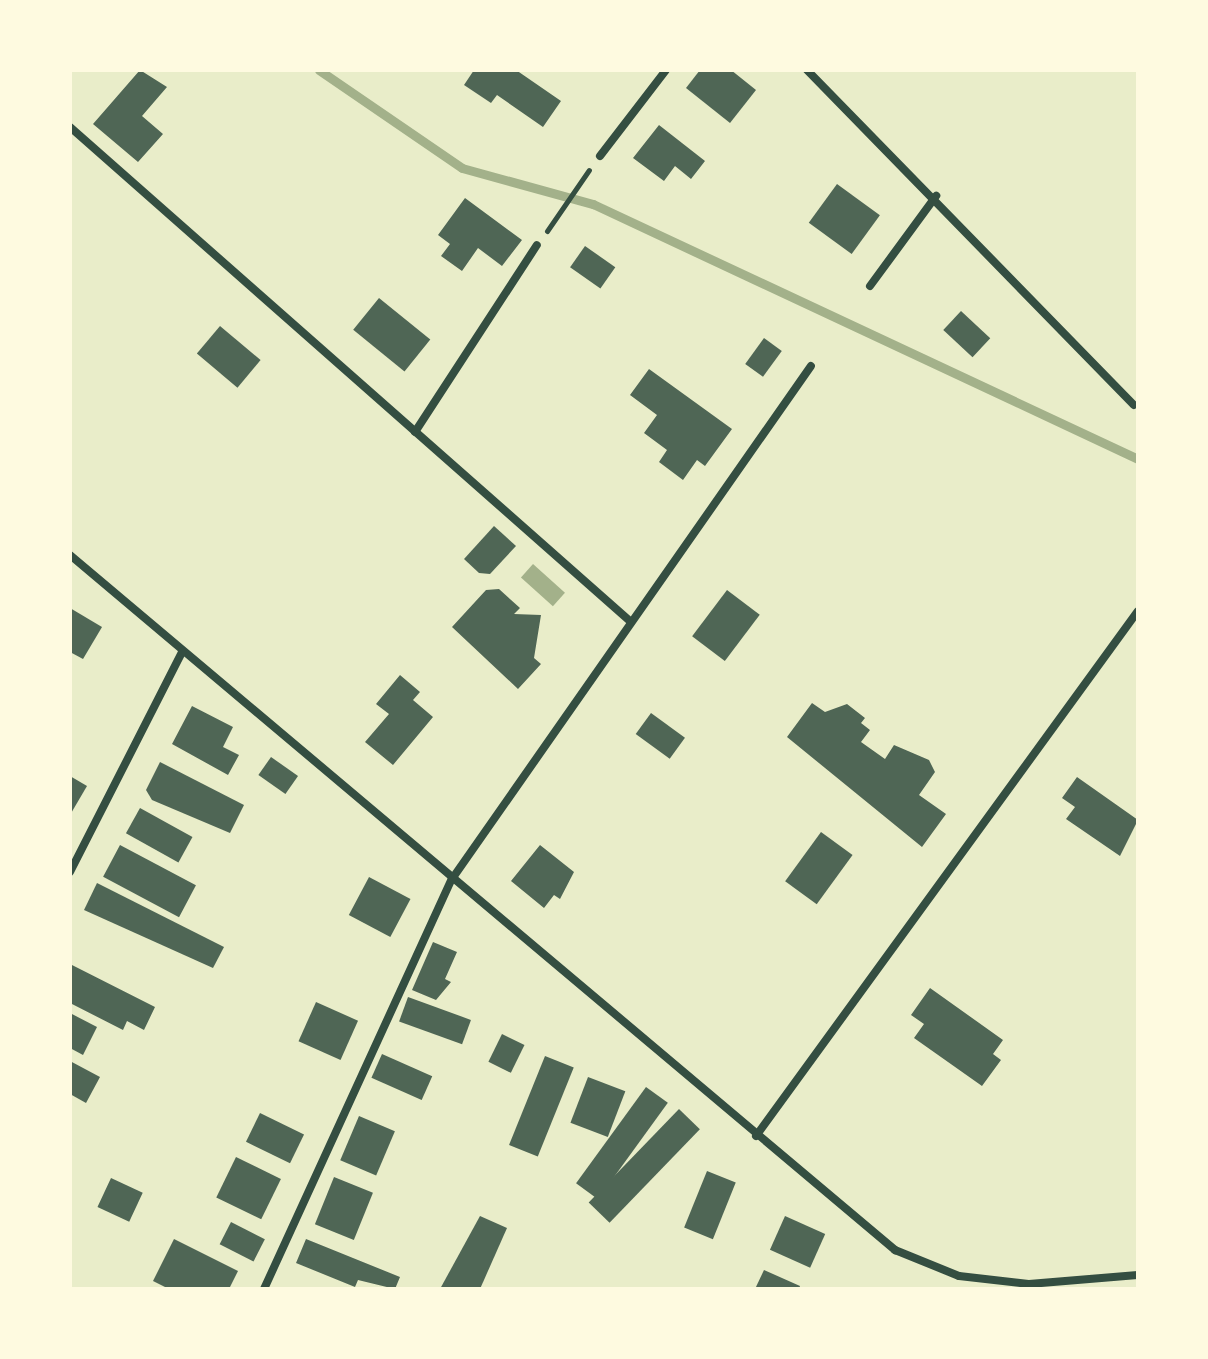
<!DOCTYPE html>
<html>
<head>
<meta charset="utf-8">
<style>
  body { margin:0 }
  #map { position:relative; width:1208px; height:1359px; overflow:hidden; background:#e9edc9; font-family:"Fira Sans Condensed",sans-serif }
  div>[style] { position:absolute }
  [style*='--x'] { left:calc(var(--x)*1px); top:calc(var(--y)*1px); width:calc(var(--w)*1px); rotate:calc(var(--a)*1deg) }
  .water>* { inset:0; background:#a3b18a; transform-origin:0 0 }
  .stream>* { height:9px; margin:-4.5px; padding:0 4.5px; transform-origin:4.5px; border-radius:4.5px; background:#a3b18a }
  .building>* { inset:0; background:#4f6655; transform-origin:0 0 }
  .path>* { height:5px; margin:-2.5px; padding:0 2.5px; transform-origin:2.5px; border-radius:2.5px; background:#344e41 }
  .minor>* { height:8px; margin:-4px; padding:0 4px; transform-origin:4px; border-radius:4px; background:#344e41 }
  span { translate:-50% -50%; white-space:nowrap; text-align:center; line-height:1.15; -webkit-text-stroke:6px #fefae0; paint-order:stroke }
  .frame { position:absolute; inset:0; border:72px solid #fefae0; pointer-events:none }
</style>
</head>
<body>
<div id="map">
  <div class="water">
    <div style="left:533px;top:564px;width:43px;height:18px;rotate:42deg"></div>
  </div>
  <div class="stream">
    <div style="--x:319;--y:70;--w:173;--a:34.4"></div>
    <div style="--x:462;--y:168;--w:136;--a:15.4"></div>
    <div style="--x:593;--y:204;--w:602;--a:25.07"></div>
  </div>
  <div class="building">
    <div style="clip-path:polygon(140px 70px,167px 87px,142px 116px,163px 134px,138px 162px,93px 124px)"></div>
    <div style="clip-path:polygon(474px 70px,516px 70px,561px 101px,543px 127px,497px 95px,491px 103px,464px 85px)"></div>
    <div style="clip-path:polygon(700px 70px,731px 70px,756px 90px,730px 123px,686px 88px)"></div>
    <div style="clip-path:polygon(659px 125px,705px 161px,691px 179px,675px 166px,664px 181px,633px 158px)"></div>
    <div style="left:837px;top:184px;width:53px;height:48px;rotate:36deg"></div>
    <div style="clip-path:polygon(465px 198px,522px 240px,502px 266px,478px 248px,462px 271px,441px 256px,450px 244px,438px 235px)"></div>
    <div style="left:585px;top:246px;width:37px;height:26px;rotate:35deg"></div>
    <div style="left:379px;top:298px;width:66px;height:41px;rotate:39deg"></div>
    <div style="left:961px;top:311px;width:40px;height:26px;rotate:43deg"></div>
    <div style="left:220px;top:326px;width:53px;height:36px;rotate:40deg"></div>
    <div style="left:764px;top:338px;width:22px;height:32px;rotate:36deg"></div>
    <div style="clip-path:polygon(649px 369px,732px 429px,705px 466px,697px 460px,683px 480px,659px 462px,667px 450px,644px 433px,657px 415px,630px 395px)"></div>
    <div style="clip-path:polygon(494px 526px,516px 546px,490px 574px,479px 573px,464px 559px)"></div>
    <div style="clip-path:polygon(499px 589px,520px 608px,514px 614px,541px 615px,534px 658px,541px 664px,518px 689px,452px 627px,486px 590px)"></div>
    <div style="left:727px;top:590px;width:41px;height:58px;rotate:37deg"></div>
    <div style="clip-path:polygon(70px 608px,102px 627px,83px 659px,70px 652px)"></div>
    <div style="clip-path:polygon(400px 675px,420px 692px,413px 700px,433px 717px,393px 765px,365px 742px,389px 714px,376px 704px)"></div>
    <div style="clip-path:polygon(812px 703px,825px 712px,847px 704px,865px 718px,861px 723px,870px 730px,861px 742px,885px 759px,894px 745px,929px 760px,935px 772px,919px 795px,946px 814px,922px 847px,787px 737px)"></div>
    <div style="clip-path:polygon(192px 706px,233px 727px,223px 747px,239px 755px,228px 775px,172px 744px)"></div>
    <div style="left:651px;top:713px;width:42px;height:26px;rotate:36deg"></div>
    <div style="left:271px;top:757px;width:33px;height:22px;rotate:35deg"></div>
    <div style="clip-path:polygon(160px 762px,244px 805px,230px 833px,152px 800px,146px 790px)"></div>
    <div style="clip-path:polygon(70px 776px,87px 786px,70px 815px)"></div>
    <div style="clip-path:polygon(1077px 777px,1138px 820px,1120px 856px,1066px 819px,1075px 807px,1062px 798px)"></div>
    <div style="left:140px;top:808px;width:60px;height:29px;rotate:29deg"></div>
    <div style="left:821px;top:832px;width:39px;height:61px;rotate:36deg"></div>
    <div style="left:120px;top:845px;width:86px;height:36px;rotate:28deg"></div>
    <div style="clip-path:polygon(540px 845px,574px 872px,560px 899px,554px 895px,544px 908px,511px 881px)"></div>
    <div style="left:369px;top:877px;width:47px;height:43px;rotate:28deg"></div>
    <div style="clip-path:polygon(97px 883px,224px 947px,213px 968px,84px 910px)"></div>
    <div style="clip-path:polygon(433px 942px,457px 952px,445px 979px,451px 982px,436px 1000px,412px 990px)"></div>
    <div style="clip-path:polygon(70px 964px,155px 1007px,144px 1030px,127px 1021px,123px 1030px,70px 1003px)"></div>
    <div style="clip-path:polygon(930px 988px,1003px 1040px,993px 1054px,1001px 1060px,982px 1086px,914px 1038px,924px 1024px,911px 1015px)"></div>
    <div style="left:408px;top:997px;width:67px;height:26px;rotate:20deg"></div>
    <div style="left:316px;top:1002px;width:46px;height:43px;rotate:24deg"></div>
    <div style="clip-path:polygon(70px 1013px,97px 1027px,83px 1055px,70px 1048px)"></div>
    <div style="left:502px;top:1034px;width:25px;height:31px;rotate:26deg"></div>
    <div style="left:382px;top:1054px;width:55px;height:26px;rotate:24deg"></div>
    <div style="left:545px;top:1056px;width:31px;height:96px;rotate:22deg"></div>
    <div style="clip-path:polygon(70px 1061px,100px 1077px,86px 1103px,70px 1094px)"></div>
    <div style="left:588px;top:1077px;width:40px;height:49px;rotate:21deg"></div>
    <div style="left:646px;top:1087px;width:27px;height:119px;rotate:36deg"></div>
    <div style="left:679px;top:1109px;width:29px;height:130px;rotate:44deg"></div>
    <div style="left:260px;top:1113px;width:49px;height:32px;rotate:26deg"></div>
    <div style="left:359px;top:1116px;width:39px;height:48px;rotate:23deg"></div>
    <div style="left:236px;top:1157px;width:50px;height:45px;rotate:26deg"></div>
    <div style="left:707px;top:1171px;width:31px;height:61px;rotate:22deg"></div>
    <div style="left:334px;top:1177px;width:42px;height:51px;rotate:22deg"></div>
    <div style="left:111px;top:1178px;width:35px;height:32px;rotate:25deg"></div>
    <div style="clip-path:polygon(480px 1216px,507px 1228px,480px 1289px,440px 1289px)"></div>
    <div style="left:785px;top:1216px;width:44px;height:37px;rotate:24deg"></div>
    <div style="left:231px;top:1222px;width:38px;height:25px;rotate:27deg"></div>
    <div style="clip-path:polygon(174px 1239px,238px 1271px,229px 1289px,169px 1289px,153px 1281px)"></div>
    <div style="clip-path:polygon(306px 1239px,400px 1277px,395px 1289px,358px 1280px,355px 1287px,296px 1263px)"></div>
    <div style="clip-path:polygon(764px 1270px,800px 1286px,799px 1289px,755px 1289px)"></div>
  </div>
  <div class="path">
    <div style="--x:547;--y:231;--w:74;--a:-55.5"></div>
  </div>
  <div class="minor">
    <div style="--x:807;--y:70;--w:468;--a:45.7"></div>
    <div style="--x:70;--y:127;--w:747;--a:41.42"></div>
    <div style="--x:600;--y:156;--w:108;--a:-52.5"></div>
    <div style="--x:870;--y:286;--w:112;--a:-53.7"></div>
    <div style="--x:415;--y:432;--w:223;--a:-56.9"></div>
    <div style="--x:70;--y:555;--w:1079;--a:40.11"></div>
    <div style="--x:895;--y:1250;--w:69;--a:22.1"></div>
    <div style="--x:959;--y:1276;--w:70;--a:6.5"></div>
    <div style="--x:1029;--y:1284;--w:109;--a:-4.7"></div>
    <div style="--x:70;--y:872;--w:247;--a:-63"></div>
    <div style="--x:756;--y:1136;--w:649;--a:-53.96"></div>
    <div style="--x:264;--y:1289;--w:451;--a:-65.4"></div>
    <div style="--x:452;--y:879;--w:626;--a:-55.02"></div>
  </div>
  <div class="frame"></div>
</div>
</body>
</html>
